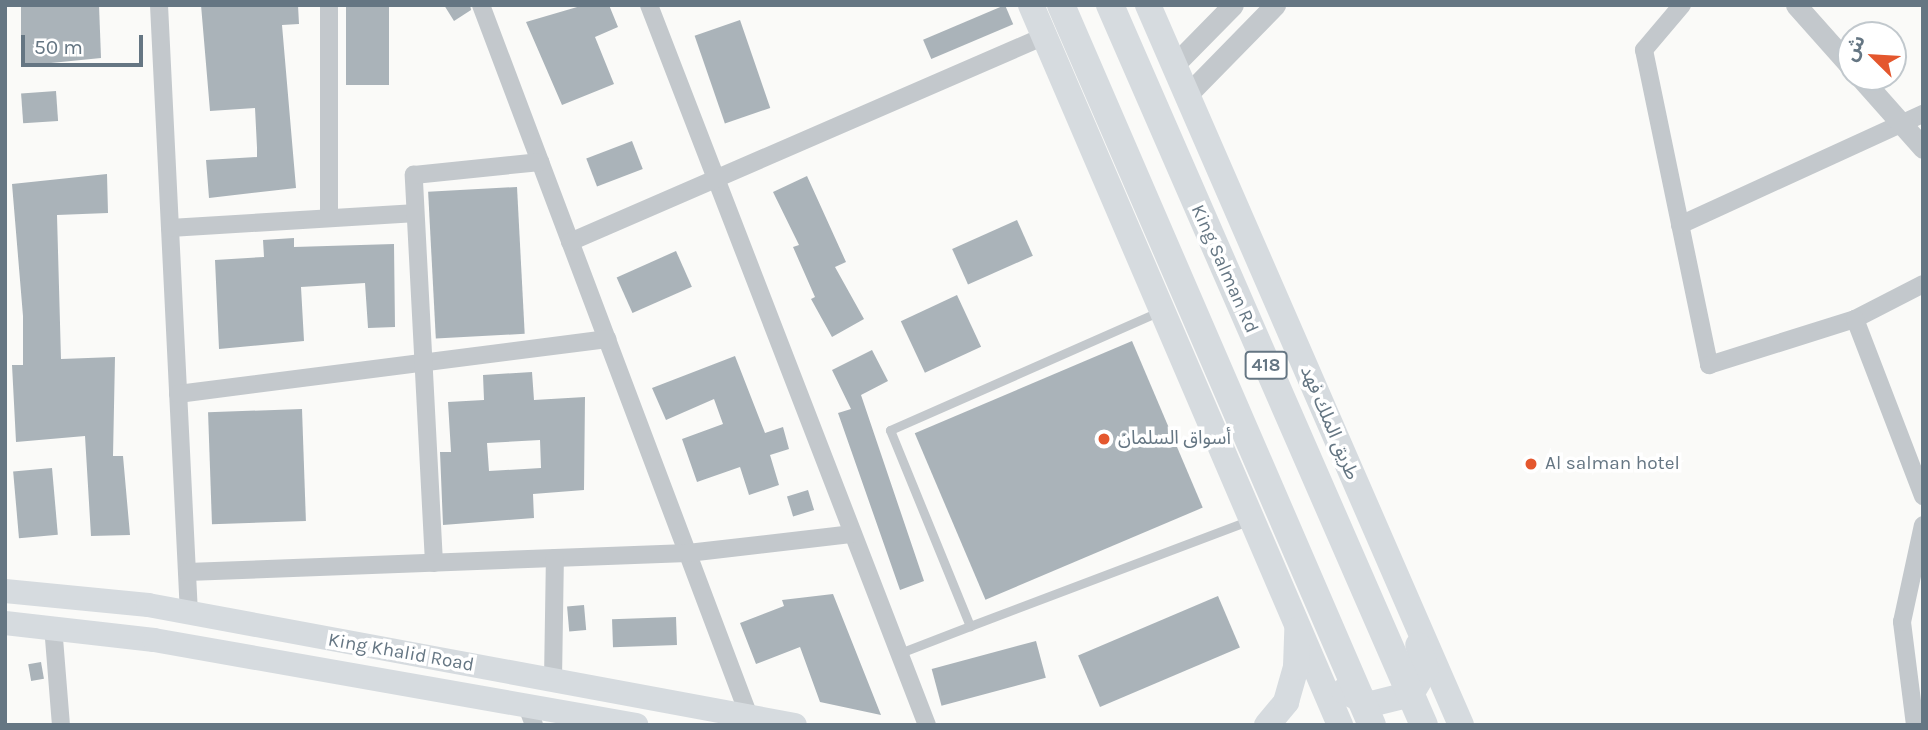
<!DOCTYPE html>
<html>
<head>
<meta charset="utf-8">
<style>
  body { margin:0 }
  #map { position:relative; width:1928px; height:730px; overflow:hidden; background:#fafaf8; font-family:Karla,"Noto Sans Arabic",sans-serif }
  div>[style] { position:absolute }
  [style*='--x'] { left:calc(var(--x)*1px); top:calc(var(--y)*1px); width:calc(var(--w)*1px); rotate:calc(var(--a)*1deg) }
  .building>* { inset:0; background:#aab3b9; transform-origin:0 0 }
  .service>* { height:9px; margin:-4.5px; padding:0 4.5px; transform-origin:4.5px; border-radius:4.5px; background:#c3c8cc }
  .minor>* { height:18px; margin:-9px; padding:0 9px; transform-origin:9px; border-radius:9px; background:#c3c8cc }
  .tertiary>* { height:21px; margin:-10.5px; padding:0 10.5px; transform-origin:10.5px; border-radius:10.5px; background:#c3c8cc }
  .secondary>* { height:24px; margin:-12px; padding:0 12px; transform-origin:12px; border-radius:12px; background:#d6dbdf }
  .primary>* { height:26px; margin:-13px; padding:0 13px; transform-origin:13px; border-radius:13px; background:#d6dbdf }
  .trunk>* { height:28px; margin:-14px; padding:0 14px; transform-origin:14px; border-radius:14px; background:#d6dbdf }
  .dots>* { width:19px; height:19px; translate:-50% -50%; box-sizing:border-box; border:4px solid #fff; border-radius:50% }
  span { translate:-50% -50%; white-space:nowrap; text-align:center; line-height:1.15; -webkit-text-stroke:7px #fff; paint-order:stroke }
  .shield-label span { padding:2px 5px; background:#fff; border:2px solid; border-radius:5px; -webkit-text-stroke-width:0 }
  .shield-label { font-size:18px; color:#657683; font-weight:700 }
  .street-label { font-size:19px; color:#657683 }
  .poi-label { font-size:19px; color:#657683 }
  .left { translate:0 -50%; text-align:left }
  .frame { position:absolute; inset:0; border:7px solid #657683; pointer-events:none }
  .north { position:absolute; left:1837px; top:21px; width:70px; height:70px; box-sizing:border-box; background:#fff; border:2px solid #c1c8cd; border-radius:50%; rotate:294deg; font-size:19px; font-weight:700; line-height:28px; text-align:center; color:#657683 }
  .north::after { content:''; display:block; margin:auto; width:24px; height:32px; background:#e4572e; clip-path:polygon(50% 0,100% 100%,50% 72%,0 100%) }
  .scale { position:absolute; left:21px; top:35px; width:122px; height:32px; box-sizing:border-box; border:4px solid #657683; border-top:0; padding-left:9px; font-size:21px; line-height:24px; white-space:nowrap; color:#657683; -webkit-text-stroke:5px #fff; paint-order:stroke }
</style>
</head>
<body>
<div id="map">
  <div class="building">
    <div style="clip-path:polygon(21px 5px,99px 5px,101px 58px,21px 66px)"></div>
    <div style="clip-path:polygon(201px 5px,298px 5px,299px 24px,282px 25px,296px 188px,209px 198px,206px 160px,257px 157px,257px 148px,255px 108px,210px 111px)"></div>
    <div style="left:346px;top:5px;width:43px;height:80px"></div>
    <div style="clip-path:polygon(444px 5px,470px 5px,471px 10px,454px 21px)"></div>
    <div style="clip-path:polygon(584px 5px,609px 5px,618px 27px,595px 37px,614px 84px,562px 105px,526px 22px)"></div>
    <div style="left:1005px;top:5px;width:21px;height:89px;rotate:67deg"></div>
    <div style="left:740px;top:20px;width:93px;height:48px;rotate:71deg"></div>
    <div style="left:56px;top:91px;width:30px;height:35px;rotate:86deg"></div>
    <div style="left:632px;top:141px;width:30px;height:49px;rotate:69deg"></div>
    <div style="clip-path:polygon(107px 174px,108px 213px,57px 215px,61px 359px,115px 357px,113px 456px,123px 456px,130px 535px,91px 536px,85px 436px,16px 442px,12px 365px,23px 365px,23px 316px,12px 184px)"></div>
    <div style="clip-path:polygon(807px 176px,846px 262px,835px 267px,864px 319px,832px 337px,811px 299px,815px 297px,793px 247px,799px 245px,773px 192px)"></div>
    <div style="left:517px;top:187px;width:147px;height:89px;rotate:87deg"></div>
    <div style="left:1017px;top:220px;width:39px;height:71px;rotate:66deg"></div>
    <div style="clip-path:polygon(294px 238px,294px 247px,394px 244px,395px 327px,368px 328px,365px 283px,301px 287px,304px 341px,219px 349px,215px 260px,264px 257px,263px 240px)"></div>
    <div style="left:676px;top:251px;width:39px;height:65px;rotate:66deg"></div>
    <div style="left:957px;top:295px;width:57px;height:62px;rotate:65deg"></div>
    <div style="left:1132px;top:341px;width:181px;height:236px;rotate:67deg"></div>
    <div style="clip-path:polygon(872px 350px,888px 381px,861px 395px,924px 581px,900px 590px,838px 413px,851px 409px,832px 370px)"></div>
    <div style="clip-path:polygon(735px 356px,765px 433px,783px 427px,789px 449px,770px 455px,779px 485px,749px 495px,740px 467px,697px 482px,682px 439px,723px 424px,714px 399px,666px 420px,652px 388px)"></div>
    <div style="clip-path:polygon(evenodd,532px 372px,534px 400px,585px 397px,584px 490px,533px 494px,534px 518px,443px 525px,440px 452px,451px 452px,448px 402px,484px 400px,483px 375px,532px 372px,540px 440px,541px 468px,489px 471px,487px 443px,540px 440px)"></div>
    <div style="left:302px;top:409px;width:112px;height:94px;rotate:88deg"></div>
    <div style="left:52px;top:468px;width:67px;height:39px;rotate:85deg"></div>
    <div style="left:808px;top:490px;width:21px;height:22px;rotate:73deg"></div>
    <div style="clip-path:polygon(833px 594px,881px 715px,820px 702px,800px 647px,756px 664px,740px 623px,784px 606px,782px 600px)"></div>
    <div style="left:1218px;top:596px;width:56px;height:152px;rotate:67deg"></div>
    <div style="left:584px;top:605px;width:25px;height:17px;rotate:85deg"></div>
    <div style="left:676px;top:617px;width:28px;height:64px;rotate:88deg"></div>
    <div style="left:1036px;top:641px;width:38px;height:108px;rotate:75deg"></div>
    <div style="left:41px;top:662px;width:17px;height:13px;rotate:80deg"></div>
  </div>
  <div class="service">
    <div style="--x:1158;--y:312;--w:293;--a:156.2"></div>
    <div style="--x:890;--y:430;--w:212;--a:67.8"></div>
    <div style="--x:970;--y:626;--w:299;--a:-20.7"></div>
    <div style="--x:900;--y:653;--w:75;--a:-21.1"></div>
  </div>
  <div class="minor">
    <div style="--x:159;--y:5;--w:609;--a:87.18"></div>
    <div style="--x:481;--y:5;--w:760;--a:69.35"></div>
    <div style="--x:649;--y:5;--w:772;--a:68.89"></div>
    <div style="--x:1682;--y:5;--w:59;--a:130.2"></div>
    <div style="--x:1644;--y:50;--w:322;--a:78.3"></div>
    <div style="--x:1709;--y:365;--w:153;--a:-17.5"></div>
    <div style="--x:1855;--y:319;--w:76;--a:-27.2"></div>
    <div style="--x:329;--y:218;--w:213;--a:-90"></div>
    <div style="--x:1680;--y:225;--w:267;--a:-24.6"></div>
    <div style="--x:170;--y:228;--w:243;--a:-3.5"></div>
    <div style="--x:570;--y:242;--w:518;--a:-23.45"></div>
    <div style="--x:1855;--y:319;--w:190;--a:69"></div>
    <div style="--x:178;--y:394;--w:433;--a:-7.3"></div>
    <div style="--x:434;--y:563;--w:389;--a:-93"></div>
    <div style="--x:414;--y:175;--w:127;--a:-5.9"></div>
    <div style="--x:187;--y:572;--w:501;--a:-2.17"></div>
    <div style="--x:688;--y:553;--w:166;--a:-6.6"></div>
    <div style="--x:53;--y:626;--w:99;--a:85.4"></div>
    <div style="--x:553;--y:680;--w:122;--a:-89.1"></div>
    <div style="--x:526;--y:704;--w:22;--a:69"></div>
    <div style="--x:1915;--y:725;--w:104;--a:-97.2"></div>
    <div style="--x:1902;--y:622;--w:99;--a:-77.8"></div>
  </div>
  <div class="tertiary">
    <div style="--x:1796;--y:5;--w:83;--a:48.4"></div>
    <div style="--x:1174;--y:65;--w:84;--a:-45.5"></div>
    <div style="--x:1860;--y:77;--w:95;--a:48.4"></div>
    <div style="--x:1187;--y:95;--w:126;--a:-45.6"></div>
  </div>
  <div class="secondary">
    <div style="--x:5;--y:591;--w:144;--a:5.6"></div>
    <div style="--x:148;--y:605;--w:658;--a:10.51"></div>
    <div style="--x:5;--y:623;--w:150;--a:6.5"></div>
    <div style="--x:154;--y:640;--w:490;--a:10"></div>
  </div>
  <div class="primary">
    <div style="--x:1031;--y:5;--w:784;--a:66.77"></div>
    <div style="--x:1148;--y:5;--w:785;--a:66.5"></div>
    <div style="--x:1344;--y:691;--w:30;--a:26"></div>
    <div style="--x:1371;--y:704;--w:41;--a:-14"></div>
    <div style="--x:1411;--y:694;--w:29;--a:-59"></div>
    <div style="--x:1426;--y:669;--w:25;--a:-108"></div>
    <div style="--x:1267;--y:725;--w:30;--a:-50"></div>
    <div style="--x:1286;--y:702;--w:36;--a:-74"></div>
    <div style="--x:1296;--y:667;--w:37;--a:-88"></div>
  </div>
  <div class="trunk">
    <div style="--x:1061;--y:5;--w:784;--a:66.64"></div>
    <div style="--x:1110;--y:5;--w:785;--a:66.44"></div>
  </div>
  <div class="dots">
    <div style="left:1104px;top:439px;background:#e4572e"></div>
    <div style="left:1531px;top:464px;background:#e4572e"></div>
  </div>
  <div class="shield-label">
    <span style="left:1266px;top:365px">418</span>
  </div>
  <div class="street-label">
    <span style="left:1224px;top:269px;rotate:66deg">King Salman Rd</span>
    <span style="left:1329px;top:423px;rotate:67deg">طريق الملك فهد</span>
    <span style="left:401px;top:653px;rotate:10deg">King Khalid Road</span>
  </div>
  <div class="poi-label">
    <span class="left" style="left:1118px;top:439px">أسواق السلمان</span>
    <span class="left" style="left:1545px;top:464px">Al salman hotel</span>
  </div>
  <div class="frame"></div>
  <div class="north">ش</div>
  <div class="scale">50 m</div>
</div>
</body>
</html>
